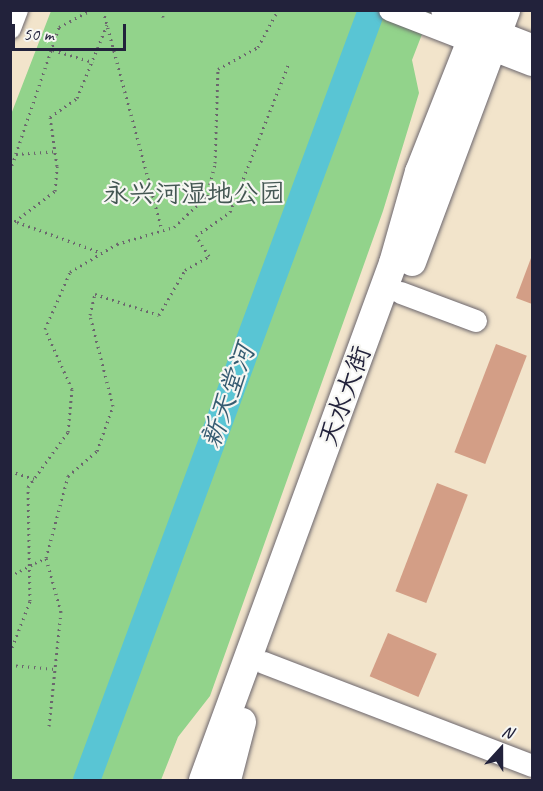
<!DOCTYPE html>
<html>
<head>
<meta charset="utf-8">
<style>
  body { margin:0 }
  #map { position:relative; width:543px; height:791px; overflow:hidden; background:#f2e4cb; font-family:Caveat,"LXGW WenKai TC",sans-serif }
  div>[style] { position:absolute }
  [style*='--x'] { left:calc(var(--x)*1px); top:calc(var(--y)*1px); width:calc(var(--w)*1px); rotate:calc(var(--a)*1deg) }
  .green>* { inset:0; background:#92d38b }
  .river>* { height:27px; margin:-13.5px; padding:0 13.5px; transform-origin:13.5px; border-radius:13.5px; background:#59c5d4 }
  .building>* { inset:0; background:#d39e86; transform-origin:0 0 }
  .path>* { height:3px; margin-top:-1.5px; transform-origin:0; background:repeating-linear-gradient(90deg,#6b666d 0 1.5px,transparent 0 6px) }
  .roads { filter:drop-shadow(0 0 2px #6b666d) drop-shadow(0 0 2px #6b666d) }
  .minor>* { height:22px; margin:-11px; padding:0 11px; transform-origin:11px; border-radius:11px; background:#fff }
  .major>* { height:28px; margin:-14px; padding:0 14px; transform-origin:14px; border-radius:14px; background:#fff }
  .path-bridge>* { height:3px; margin-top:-1.5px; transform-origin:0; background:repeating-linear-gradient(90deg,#6b666d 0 1.5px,transparent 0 6px) }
  span { translate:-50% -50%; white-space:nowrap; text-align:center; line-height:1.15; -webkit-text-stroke:4.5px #f6f6f2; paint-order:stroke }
  .park-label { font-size:26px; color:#445753 }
  .street-label { font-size:26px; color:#22223b }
  .water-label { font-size:27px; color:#355b71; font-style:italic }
  .frame { position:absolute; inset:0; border:12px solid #22223b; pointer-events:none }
  .north { position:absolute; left:471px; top:719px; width:60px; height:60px; -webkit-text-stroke:4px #f6f6f2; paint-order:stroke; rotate:21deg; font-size:16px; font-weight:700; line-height:24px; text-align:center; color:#22223b }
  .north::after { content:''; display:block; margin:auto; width:21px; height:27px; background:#22223b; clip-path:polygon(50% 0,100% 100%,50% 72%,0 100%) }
  .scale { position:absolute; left:12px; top:24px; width:114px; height:27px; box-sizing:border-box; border:3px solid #22223b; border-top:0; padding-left:8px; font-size:18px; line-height:21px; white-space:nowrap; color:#22223b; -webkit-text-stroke:4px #f6f6f2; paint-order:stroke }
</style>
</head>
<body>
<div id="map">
  <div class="green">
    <div style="clip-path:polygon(51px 11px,431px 11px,412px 60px,419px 93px,383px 211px,210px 696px,178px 737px,161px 780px,11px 780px,10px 117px)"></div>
  </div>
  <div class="river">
    <div style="--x:86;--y:780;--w:821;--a:-69.69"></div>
  </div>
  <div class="building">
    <div style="clip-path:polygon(531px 258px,532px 258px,532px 304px,516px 298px)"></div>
    <div style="left:496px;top:344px;width:33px;height:116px;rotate:21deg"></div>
    <div style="left:437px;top:483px;width:33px;height:116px;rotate:21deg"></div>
    <div style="left:388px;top:633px;width:53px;height:47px;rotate:23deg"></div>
  </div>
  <div class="path">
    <div style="--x:103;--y:10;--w:228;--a:75"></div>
    <div style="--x:162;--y:10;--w:7;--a:82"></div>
    <div style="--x:53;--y:50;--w:42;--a:16.7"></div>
    <div style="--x:16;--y:154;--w:39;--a:-4"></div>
    <div style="--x:10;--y:171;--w:152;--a:-71.2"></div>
    <div style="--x:59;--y:27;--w:36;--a:-28"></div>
    <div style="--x:17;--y:222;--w:90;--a:20"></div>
    <div style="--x:10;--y:225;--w:56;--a:-37.1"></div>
    <div style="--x:55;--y:191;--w:25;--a:-85"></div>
    <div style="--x:57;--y:166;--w:49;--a:-98.1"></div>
    <div style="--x:50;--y:117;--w:33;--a:-35"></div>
    <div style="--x:77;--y:98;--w:79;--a:-67.7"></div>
    <div style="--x:10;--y:471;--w:25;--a:18"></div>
    <div style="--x:35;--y:563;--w:12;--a:-24"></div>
    <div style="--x:10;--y:576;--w:11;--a:-27"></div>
    <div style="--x:10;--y:653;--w:56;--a:-69"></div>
    <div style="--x:30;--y:601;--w:114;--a:-91"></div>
    <div style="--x:28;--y:487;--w:68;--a:-54"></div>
    <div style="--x:68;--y:432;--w:43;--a:-84.7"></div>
    <div style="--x:72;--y:389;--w:66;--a:-114.2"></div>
    <div style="--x:45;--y:329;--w:62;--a:-66.3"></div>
    <div style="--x:70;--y:272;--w:55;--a:-30.8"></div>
    <div style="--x:117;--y:244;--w:59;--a:-16.6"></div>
    <div style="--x:174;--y:227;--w:45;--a:-43.2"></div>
    <div style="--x:207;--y:196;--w:34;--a:-76"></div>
    <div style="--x:215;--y:163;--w:94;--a:-88.2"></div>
    <div style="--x:218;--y:69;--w:46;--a:-28.8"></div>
    <div style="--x:258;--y:47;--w:42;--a:-61.6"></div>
    <div style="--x:10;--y:665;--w:45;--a:5.1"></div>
    <div style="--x:10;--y:708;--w:63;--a:90"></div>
    <div style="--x:49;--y:726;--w:115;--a:-84"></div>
    <div style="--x:61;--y:612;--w:56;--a:-105.5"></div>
    <div style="--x:46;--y:558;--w:85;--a:-75"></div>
    <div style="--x:68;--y:476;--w:38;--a:-41"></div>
    <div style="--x:97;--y:451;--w:48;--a:-70.4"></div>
    <div style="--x:113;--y:406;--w:94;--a:-104.2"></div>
    <div style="--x:90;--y:315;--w:22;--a:-77"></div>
    <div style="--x:95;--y:294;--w:67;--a:18.2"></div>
    <div style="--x:159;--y:315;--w:52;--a:-60"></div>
    <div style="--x:185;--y:270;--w:28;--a:-30"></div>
    <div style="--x:209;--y:256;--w:24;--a:-123"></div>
    <div style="--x:196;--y:236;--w:42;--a:-35.2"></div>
    <div style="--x:230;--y:212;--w:160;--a:-68.4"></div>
  </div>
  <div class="roads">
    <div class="minor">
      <div style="--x:390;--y:10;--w:152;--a:21.2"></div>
      <div style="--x:442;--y:10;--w:97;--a:21.3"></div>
      <div style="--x:10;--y:28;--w:19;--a:-69"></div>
      <div style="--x:401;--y:293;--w:80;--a:20.5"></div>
      <div style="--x:264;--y:663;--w:287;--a:21"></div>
    </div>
    <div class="major">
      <div style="--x:412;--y:262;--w:269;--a:-69.5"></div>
      <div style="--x:203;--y:780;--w:551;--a:-69.82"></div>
      <div style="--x:393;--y:263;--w:95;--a:-74.1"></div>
      <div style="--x:419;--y:172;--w:174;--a:-68.4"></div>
      <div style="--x:227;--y:780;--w:60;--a:-75.5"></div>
    </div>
  </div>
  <div class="path-bridge">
    <div style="--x:20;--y:571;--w:17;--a:-28"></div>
  </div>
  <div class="park-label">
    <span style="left:194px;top:194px">永兴河湿地公园</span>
  </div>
  <div class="street-label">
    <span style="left:345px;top:396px;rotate:-70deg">天水大街</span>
  </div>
  <div class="water-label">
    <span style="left:228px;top:396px;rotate:-70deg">新天堂河</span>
  </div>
  <div class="frame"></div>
  <div class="north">N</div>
  <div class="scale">50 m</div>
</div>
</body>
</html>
